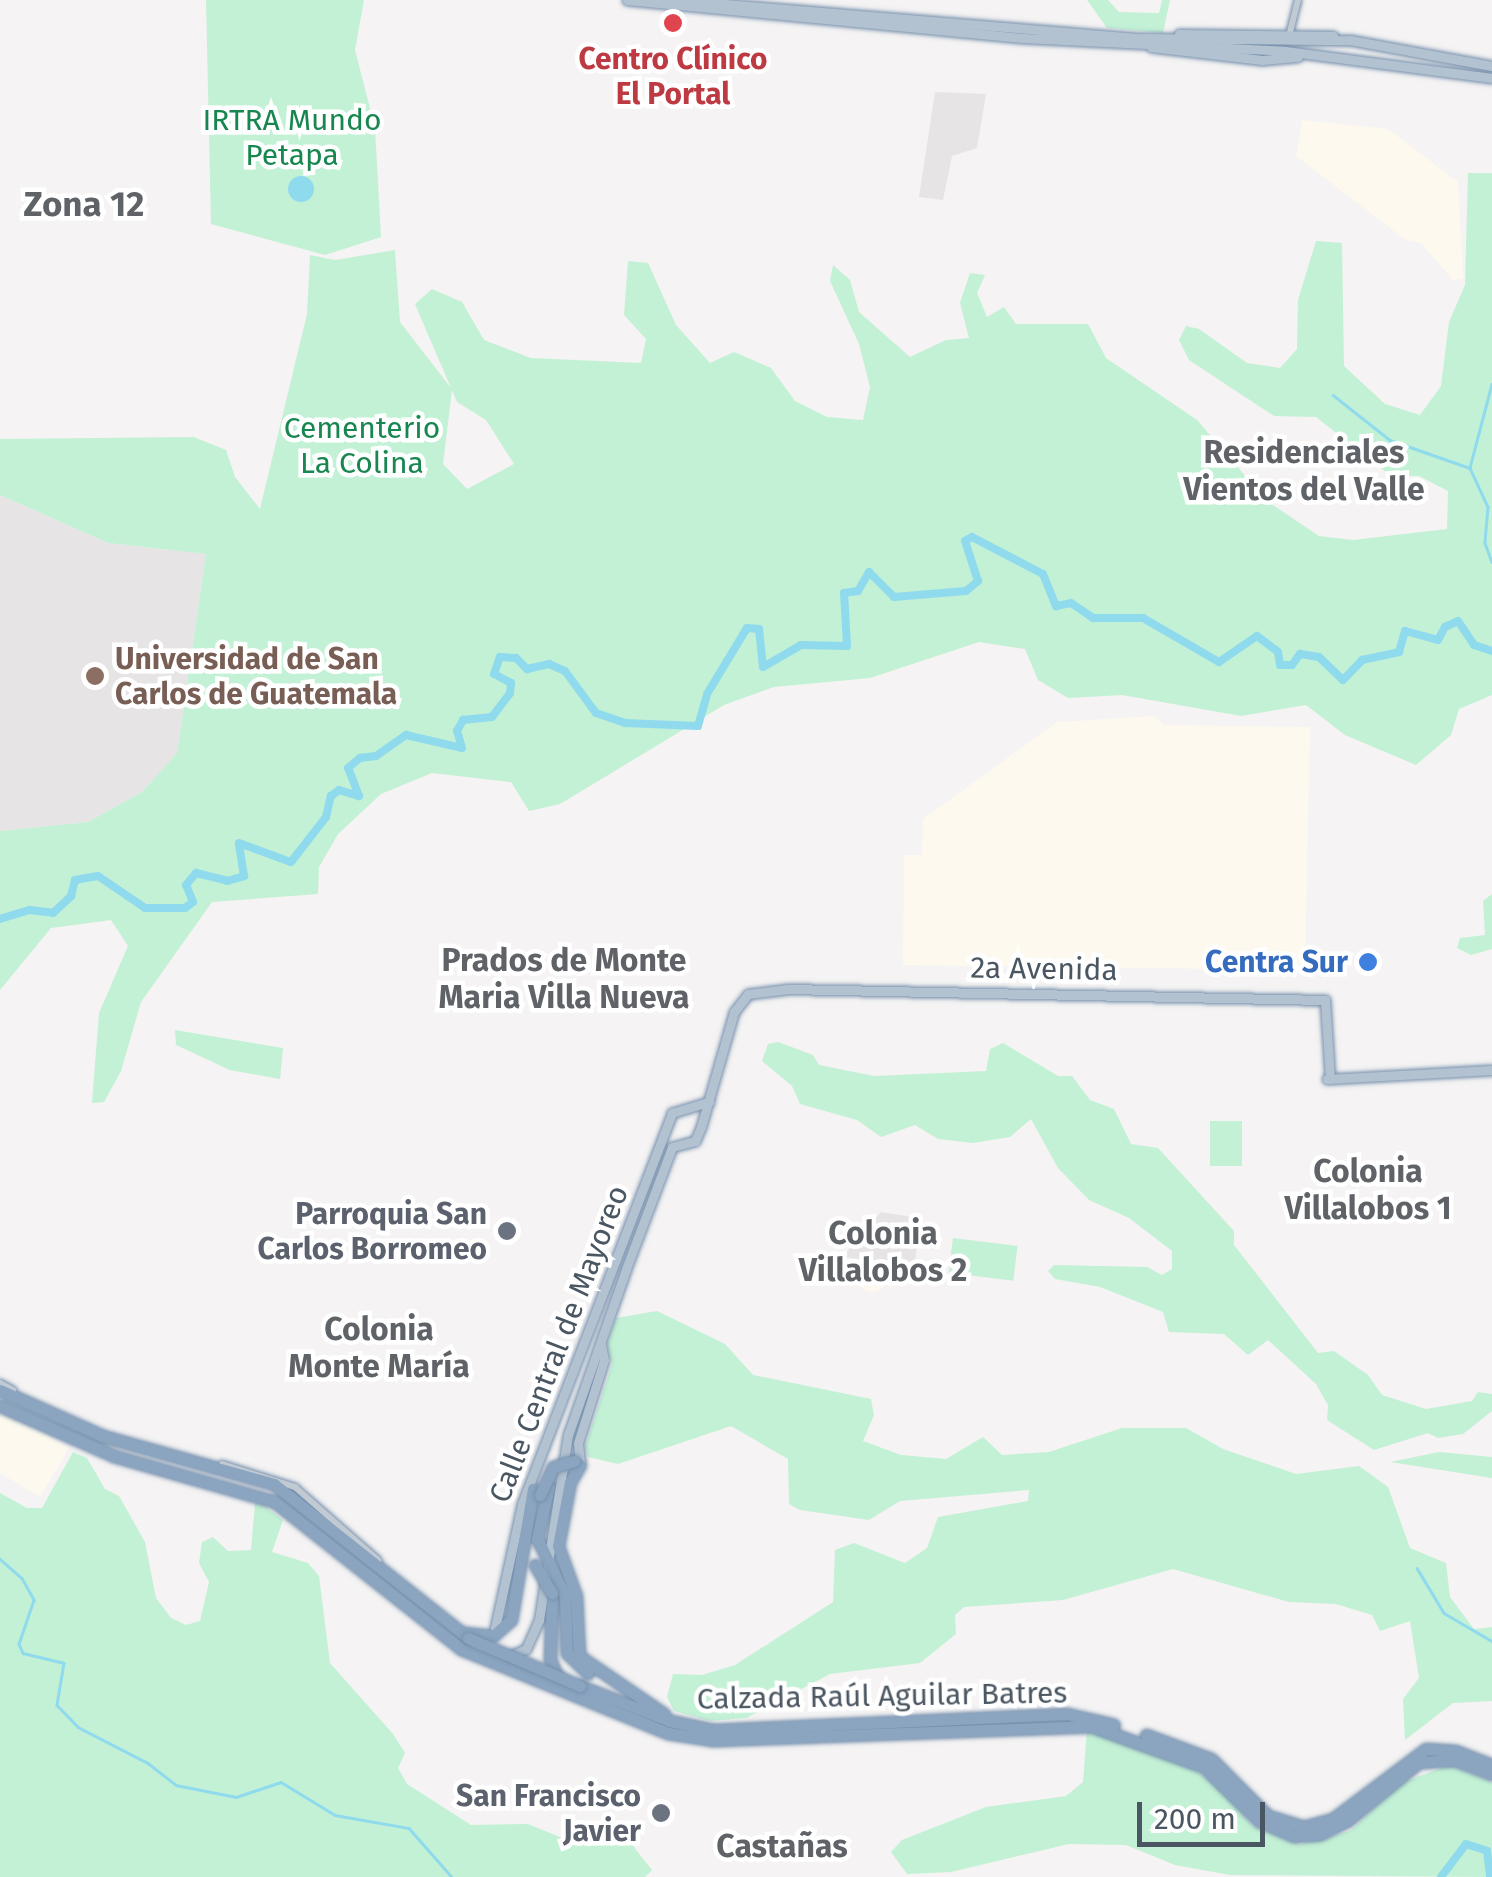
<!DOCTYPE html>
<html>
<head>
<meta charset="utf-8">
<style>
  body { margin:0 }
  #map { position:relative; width:1492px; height:1877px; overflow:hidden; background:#f5f3f3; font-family:"Fira Sans",sans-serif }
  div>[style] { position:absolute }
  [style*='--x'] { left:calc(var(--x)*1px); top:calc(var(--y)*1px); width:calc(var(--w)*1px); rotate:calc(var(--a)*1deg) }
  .commercial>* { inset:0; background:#fdf9ef }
  .round { border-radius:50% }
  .education>* { inset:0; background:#e6e4e5 }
  .green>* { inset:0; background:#c3f1d5; transform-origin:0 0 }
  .water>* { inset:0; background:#90daee }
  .stream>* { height:2.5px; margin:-1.25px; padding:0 1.25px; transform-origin:1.25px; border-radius:1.25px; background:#90daee }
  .river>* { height:8px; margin:-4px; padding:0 4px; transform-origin:4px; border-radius:4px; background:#90daee }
  .roads { filter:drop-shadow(0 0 2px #7690ad) drop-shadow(0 0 2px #7690ad) }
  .minor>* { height:6px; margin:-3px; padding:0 3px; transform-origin:3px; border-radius:3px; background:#c1cad2 }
  .major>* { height:9px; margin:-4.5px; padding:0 4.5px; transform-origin:4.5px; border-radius:4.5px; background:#b3c2d1 }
  .highway>* { height:11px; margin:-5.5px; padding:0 5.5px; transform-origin:5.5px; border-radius:5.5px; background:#8ba5c1 }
  .bridges { filter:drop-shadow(0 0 2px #7690ad) drop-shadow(0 0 2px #7690ad) }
  .highway-bridge>* { height:11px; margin:-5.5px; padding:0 5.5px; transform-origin:5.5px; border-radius:5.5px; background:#8ba5c1 }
  .dots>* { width:28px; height:28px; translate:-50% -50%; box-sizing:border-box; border:5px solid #fff; border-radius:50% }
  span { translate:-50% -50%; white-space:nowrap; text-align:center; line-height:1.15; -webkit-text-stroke:9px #fff; paint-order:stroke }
  .health-label { font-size:30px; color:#be3a42; font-weight:700 }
  .park-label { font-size:30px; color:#17864f }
  .education-label { font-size:30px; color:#785e54; font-weight:700 }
  .left { translate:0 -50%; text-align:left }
  .shop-label { font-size:30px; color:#366cbe; font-weight:700 }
  .right { translate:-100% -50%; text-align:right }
  .street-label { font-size:30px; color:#4a5661 }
  .worship-label { font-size:30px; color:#5b616d; font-weight:700 }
  .neighbourhood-label { font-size:32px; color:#5f6368; font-weight:700 }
  .quarter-label { font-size:35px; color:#5f6368; font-weight:700 }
  .scale { position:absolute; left:1137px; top:1802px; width:128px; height:45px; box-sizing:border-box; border:5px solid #4a5661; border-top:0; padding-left:12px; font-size:30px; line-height:35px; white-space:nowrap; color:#4a5661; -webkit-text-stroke:8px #fff; paint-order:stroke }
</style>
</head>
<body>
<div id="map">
  <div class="commercial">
    <div style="clip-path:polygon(1302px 120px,1388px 129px,1458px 182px,1463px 279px,1453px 280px,1421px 243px,1406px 240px,1296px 156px)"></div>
    <div style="clip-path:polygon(1155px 716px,1163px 725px,1310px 727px,1305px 970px,903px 965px,904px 855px,922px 855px,923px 819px,1057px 722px)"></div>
    <div class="round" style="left:858px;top:1264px;width:28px;height:28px"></div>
    <div style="clip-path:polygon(0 1406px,69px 1448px,40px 1497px,0 1473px)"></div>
  </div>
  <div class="education">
    <div style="clip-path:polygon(935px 92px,986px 94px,977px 148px,952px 156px,943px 200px,919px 197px)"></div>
    <div style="clip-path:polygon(0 495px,108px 543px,206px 554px,177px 753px,142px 792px,88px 822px,0 831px)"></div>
    <div style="clip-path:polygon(881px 1212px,919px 1218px,915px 1265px,842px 1257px)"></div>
  </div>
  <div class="green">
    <div style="clip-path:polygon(206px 0,364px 0,355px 50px,375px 128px,381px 237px,325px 255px,211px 224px)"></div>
    <div style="clip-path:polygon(1087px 0,1108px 0,1119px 12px,1159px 13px,1162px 0,1170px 0,1163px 33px,1107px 28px)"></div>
    <div style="clip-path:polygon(evenodd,1468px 173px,1492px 173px,1492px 695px,1459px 709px,1451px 735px,1416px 765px,1345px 735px,1306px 705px,1241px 716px,1122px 695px,1068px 698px,1038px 680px,1025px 649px,979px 642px,870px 678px,774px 687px,724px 705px,560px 804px,529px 811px,511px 782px,432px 773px,381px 794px,338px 834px,319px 867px,318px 894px,212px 902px,141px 1002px,121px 1071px,104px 1102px,92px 1103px,99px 1013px,128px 946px,111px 920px,51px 928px,0 990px,0 831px,88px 822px,142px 792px,177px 753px,206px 554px,108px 543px,0 495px,0 439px,194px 437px,226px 450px,235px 477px,260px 509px,307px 314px,310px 255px,335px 260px,395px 250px,400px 322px,451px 388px,415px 304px,432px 289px,462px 302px,484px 340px,531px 358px,641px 363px,646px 339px,624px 315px,628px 261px,648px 263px,676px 325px,710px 363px,734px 352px,771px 368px,795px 401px,827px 417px,863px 420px,870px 387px,859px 344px,830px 281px,833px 265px,850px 280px,859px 312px,910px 357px,946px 340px,969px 338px,960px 303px,970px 273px,985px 275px,977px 293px,987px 317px,1004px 307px,1016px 324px,1088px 324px,1106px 358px,1197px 420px,1267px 501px,1319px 536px,1353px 540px,1447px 529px,1448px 491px,1419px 476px,1391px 476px,1316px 417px,1274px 416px,1189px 360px,1179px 340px,1186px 326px,1199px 329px,1247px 363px,1280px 368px,1297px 349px,1298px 300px,1316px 241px,1342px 243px,1344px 366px,1385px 404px,1420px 415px,1441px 386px,1449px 322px,1465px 285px,1468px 173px,452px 390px,457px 402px,486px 420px,514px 464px,467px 489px,443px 464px,452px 390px)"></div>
    <div style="clip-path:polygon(1492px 894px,1492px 949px,1471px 955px,1457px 948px,1460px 938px,1485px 935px,1483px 901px)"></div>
    <div style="clip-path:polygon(175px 1030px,283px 1048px,280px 1079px,230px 1070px,176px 1045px)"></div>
    <div style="clip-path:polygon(778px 1042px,813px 1055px,819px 1065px,874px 1076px,986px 1071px,990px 1049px,1003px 1043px,1058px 1076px,1072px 1076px,1090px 1100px,1114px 1109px,1131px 1144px,1158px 1148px,1234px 1231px,1234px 1245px,1318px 1353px,1334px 1351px,1368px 1375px,1382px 1395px,1426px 1409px,1472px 1401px,1478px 1392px,1492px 1394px,1492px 1411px,1463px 1434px,1438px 1438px,1428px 1433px,1374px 1450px,1327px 1420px,1328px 1405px,1316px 1384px,1268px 1340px,1248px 1355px,1224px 1334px,1169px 1332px,1163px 1312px,1100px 1287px,1055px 1279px,1048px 1271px,1054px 1265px,1147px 1267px,1162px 1275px,1172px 1269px,1172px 1251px,1129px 1218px,1089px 1200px,1058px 1168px,1031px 1119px,1010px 1137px,973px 1143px,938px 1139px,915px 1125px,881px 1137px,857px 1120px,800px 1104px,792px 1086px,762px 1061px,768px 1044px)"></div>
    <div style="left:1210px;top:1121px;width:32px;height:45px"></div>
    <div style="left:953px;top:1238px;width:65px;height:35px;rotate:7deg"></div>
    <div style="clip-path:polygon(657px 1311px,725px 1344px,753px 1375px,871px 1399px,874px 1415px,863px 1441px,901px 1455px,946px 1459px,983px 1437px,1002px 1455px,1049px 1452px,1122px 1428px,1186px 1428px,1223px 1449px,1296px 1474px,1359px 1466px,1388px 1487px,1410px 1548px,1446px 1563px,1450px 1597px,1474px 1629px,1492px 1627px,1492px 1701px,1453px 1703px,1405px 1740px,1403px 1699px,1419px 1678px,1410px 1621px,1380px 1631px,1372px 1615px,1336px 1604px,1289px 1602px,1173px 1569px,1063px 1600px,964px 1607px,955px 1615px,956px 1634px,920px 1663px,830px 1674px,746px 1718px,710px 1721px,674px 1711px,667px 1697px,673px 1674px,702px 1675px,735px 1665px,833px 1602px,835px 1550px,854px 1543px,905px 1563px,927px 1548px,938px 1517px,1028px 1501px,1029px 1490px,900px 1501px,869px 1520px,800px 1510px,789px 1504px,788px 1459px,731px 1426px,618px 1464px,588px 1457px,585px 1447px,612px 1364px,607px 1344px,616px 1318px)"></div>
    <div style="clip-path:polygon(73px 1452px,87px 1458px,105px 1489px,119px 1496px,145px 1542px,156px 1598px,171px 1618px,186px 1625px,200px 1621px,209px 1582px,199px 1563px,202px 1542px,213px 1537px,228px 1551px,251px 1550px,255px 1503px,263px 1505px,283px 1520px,272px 1552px,308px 1563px,319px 1576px,330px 1663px,393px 1734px,405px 1753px,398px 1768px,407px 1784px,471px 1825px,528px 1824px,567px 1840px,591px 1840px,600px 1825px,622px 1832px,652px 1870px,645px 1877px,0 1877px,0 1493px,27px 1508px,42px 1508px)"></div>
    <div style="clip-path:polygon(1439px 1452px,1492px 1457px,1492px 1478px,1390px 1462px)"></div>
    <div style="clip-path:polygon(1087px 1729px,1185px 1763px,1224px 1791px,1253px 1826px,1300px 1844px,1350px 1831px,1401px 1783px,1449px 1765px,1492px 1782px,1492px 1877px,1230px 1875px,1175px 1865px,1126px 1845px,1069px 1844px,951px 1872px,907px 1874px,891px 1852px,902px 1840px,986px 1807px,1066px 1796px,1083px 1782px)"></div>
  </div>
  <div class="water">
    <div class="round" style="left:288px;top:176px;width:26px;height:26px"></div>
  </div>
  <div class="stream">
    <div style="--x:1492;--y:384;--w:87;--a:104.7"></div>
    <div style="--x:1470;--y:468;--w:43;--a:65.2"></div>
    <div style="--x:1488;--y:507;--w:36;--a:95"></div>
    <div style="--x:1485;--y:543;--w:20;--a:70"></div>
    <div style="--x:1333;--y:395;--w:73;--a:38.3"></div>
    <div style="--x:1390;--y:440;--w:85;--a:19.3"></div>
    <div style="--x:0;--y:1559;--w:29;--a:41"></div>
    <div style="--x:22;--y:1578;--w:25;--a:61"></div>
    <div style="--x:34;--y:1600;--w:46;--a:108.8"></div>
    <div style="--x:19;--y:1644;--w:10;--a:66"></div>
    <div style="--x:23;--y:1653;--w:42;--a:13.7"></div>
    <div style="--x:64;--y:1663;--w:43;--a:99.5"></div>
    <div style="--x:57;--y:1705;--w:30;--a:46"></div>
    <div style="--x:78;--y:1727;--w:79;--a:27.2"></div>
    <div style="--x:148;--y:1763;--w:36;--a:38"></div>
    <div style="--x:176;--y:1785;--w:61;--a:11.3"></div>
    <div style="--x:236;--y:1797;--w:47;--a:-18.4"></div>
    <div style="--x:281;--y:1782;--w:63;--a:31.4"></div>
    <div style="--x:335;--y:1815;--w:75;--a:10"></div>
    <div style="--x:409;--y:1828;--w:65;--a:48.7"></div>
    <div style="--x:1417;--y:1568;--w:52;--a:59"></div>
    <div style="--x:1444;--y:1613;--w:56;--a:30.3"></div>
  </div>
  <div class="river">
    <div style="--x:0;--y:919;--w:31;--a:-17"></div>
    <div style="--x:30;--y:910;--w:23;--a:7"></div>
    <div style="--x:53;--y:913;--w:25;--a:-43"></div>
    <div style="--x:71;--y:896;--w:16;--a:-76"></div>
    <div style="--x:75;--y:880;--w:23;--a:-10"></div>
    <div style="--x:98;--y:876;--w:57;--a:34.2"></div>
    <div style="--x:145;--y:908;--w:40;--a:0"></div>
    <div style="--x:185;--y:908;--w:10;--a:-37"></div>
    <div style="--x:193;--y:902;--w:18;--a:-112"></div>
    <div style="--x:186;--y:885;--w:16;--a:-50"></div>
    <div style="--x:196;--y:873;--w:32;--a:14"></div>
    <div style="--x:227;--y:881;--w:18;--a:-16"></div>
    <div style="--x:244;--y:876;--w:33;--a:-99"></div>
    <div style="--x:239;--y:843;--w:55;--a:20.1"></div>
    <div style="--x:291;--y:862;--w:57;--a:-52.1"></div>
    <div style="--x:326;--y:817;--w:22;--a:-77"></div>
    <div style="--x:331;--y:796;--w:10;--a:-37"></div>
    <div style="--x:339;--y:790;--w:21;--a:17"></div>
    <div style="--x:359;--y:796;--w:30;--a:-111"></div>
    <div style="--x:348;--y:768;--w:16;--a:-40"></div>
    <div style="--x:360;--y:758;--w:16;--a:-7"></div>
    <div style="--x:376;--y:756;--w:37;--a:-35"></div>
    <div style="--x:406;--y:735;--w:57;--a:13.1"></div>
    <div style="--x:462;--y:748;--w:18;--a:-106"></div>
    <div style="--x:457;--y:731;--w:13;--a:-61"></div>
    <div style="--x:463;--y:720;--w:29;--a:-6"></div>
    <div style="--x:492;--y:717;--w:30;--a:-53"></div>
    <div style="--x:510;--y:693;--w:10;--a:-84"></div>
    <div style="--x:511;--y:683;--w:19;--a:-152"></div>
    <div style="--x:494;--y:674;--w:18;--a:-71"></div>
    <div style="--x:500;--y:657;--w:16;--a:4"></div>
    <div style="--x:516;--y:658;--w:16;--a:45"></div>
    <div style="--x:527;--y:669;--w:23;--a:-13"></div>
    <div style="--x:549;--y:664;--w:17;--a:24"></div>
    <div style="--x:565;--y:671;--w:52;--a:53.6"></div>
    <div style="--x:596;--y:713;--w:31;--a:19"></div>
    <div style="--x:625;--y:723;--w:73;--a:2.4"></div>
    <div style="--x:698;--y:726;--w:33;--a:-74"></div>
    <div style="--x:707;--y:694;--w:77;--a:-58.8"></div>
    <div style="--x:747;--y:628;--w:12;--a:5"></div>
    <div style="--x:759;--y:629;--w:38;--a:84"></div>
    <div style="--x:763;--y:667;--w:44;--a:-30.1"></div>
    <div style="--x:801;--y:645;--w:46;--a:1.2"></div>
    <div style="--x:847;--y:646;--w:53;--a:-93.2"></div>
    <div style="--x:844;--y:593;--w:14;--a:-8"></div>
    <div style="--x:858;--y:591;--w:22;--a:-60"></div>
    <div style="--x:869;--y:572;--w:35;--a:45"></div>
    <div style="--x:894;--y:597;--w:72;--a:-4.8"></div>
    <div style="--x:966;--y:591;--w:16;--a:-40"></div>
    <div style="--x:978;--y:581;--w:42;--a:-108"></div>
    <div style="--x:965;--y:541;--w:8;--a:-30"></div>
    <div style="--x:972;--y:537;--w:80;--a:27.5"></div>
    <div style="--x:1043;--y:574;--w:35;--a:68"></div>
    <div style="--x:1056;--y:606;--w:15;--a:-11"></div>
    <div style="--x:1071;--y:603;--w:27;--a:34"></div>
    <div style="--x:1093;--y:618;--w:50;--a:0"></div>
    <div style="--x:1143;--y:618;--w:88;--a:30.1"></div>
    <div style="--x:1219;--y:662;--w:46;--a:-34.4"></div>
    <div style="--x:1257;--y:636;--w:26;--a:37"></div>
    <div style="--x:1278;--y:652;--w:13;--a:81"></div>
    <div style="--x:1280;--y:665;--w:12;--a:0"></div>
    <div style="--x:1292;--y:665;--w:14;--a:-54"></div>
    <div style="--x:1300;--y:654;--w:19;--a:9"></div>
    <div style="--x:1319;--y:657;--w:33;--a:44"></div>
    <div style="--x:1343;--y:680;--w:28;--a:-46"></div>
    <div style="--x:1362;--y:660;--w:38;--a:-12"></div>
    <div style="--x:1399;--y:652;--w:22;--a:-74"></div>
    <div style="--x:1405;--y:631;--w:34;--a:15"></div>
    <div style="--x:1438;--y:640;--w:15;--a:-62"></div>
    <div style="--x:1445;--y:627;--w:14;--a:-25"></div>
    <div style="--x:1458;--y:621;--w:29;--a:56"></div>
    <div style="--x:1474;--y:645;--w:19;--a:18"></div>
    <div style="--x:1441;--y:1877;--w:41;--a:-52.9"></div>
    <div style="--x:1466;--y:1844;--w:22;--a:18"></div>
    <div style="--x:1487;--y:1851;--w:26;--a:83"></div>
  </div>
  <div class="roads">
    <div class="minor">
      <div style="--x:1290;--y:32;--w:33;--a:-76"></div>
      <div style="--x:0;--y:1383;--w:15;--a:28"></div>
      <div style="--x:222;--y:1464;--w:77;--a:17.5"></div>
      <div style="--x:295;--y:1487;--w:111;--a:41.3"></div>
    </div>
    <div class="major">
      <div style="--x:627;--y:0;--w:398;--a:5.5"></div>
      <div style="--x:1023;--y:38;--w:262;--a:2.8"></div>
      <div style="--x:1285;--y:51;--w:209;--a:7.4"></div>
      <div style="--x:676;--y:0;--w:469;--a:4.7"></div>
      <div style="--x:1143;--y:38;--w:207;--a:0.6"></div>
      <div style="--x:1350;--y:40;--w:144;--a:10.4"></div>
      <div style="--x:1179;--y:34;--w:154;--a:0.7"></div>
      <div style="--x:1151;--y:47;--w:112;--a:6.7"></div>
      <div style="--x:1262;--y:60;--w:36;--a:-5"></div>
      <div style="--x:1327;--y:1079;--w:165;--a:-3.1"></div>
      <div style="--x:580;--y:1462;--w:19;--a:-96"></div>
      <div style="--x:578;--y:1443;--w:87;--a:-72.6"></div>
      <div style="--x:604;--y:1360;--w:16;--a:-101"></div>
      <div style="--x:495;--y:1628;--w:127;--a:-77.7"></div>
      <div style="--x:522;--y:1504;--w:419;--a:-69"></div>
      <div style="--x:672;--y:1113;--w:39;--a:-17"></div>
      <div style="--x:510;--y:1656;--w:17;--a:-24"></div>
      <div style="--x:526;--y:1649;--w:32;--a:-66"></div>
      <div style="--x:539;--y:1620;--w:187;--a:-81.1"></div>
      <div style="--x:568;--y:1435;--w:176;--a:-70.7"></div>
      <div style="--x:626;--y:1269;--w:130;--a:-69.3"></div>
      <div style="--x:672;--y:1147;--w:24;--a:-15"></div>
      <div style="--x:695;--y:1141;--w:15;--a:-67"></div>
      <div style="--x:701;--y:1127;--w:120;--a:-74"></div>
      <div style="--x:734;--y:1012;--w:23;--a:-52"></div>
      <div style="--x:748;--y:994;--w:39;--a:-7"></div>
      <div style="--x:787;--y:989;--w:538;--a:1.17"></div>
      <div style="--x:1325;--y:1000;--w:79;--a:86.4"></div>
    </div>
    <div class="highway">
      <div style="--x:0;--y:1390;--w:113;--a:24.1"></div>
      <div style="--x:103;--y:1436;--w:178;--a:15.7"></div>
      <div style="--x:274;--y:1484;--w:248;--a:38.4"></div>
      <div style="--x:0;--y:1406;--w:124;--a:23.7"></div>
      <div style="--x:114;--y:1456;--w:167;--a:15.9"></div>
      <div style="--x:275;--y:1502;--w:237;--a:38.3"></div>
      <div style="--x:461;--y:1649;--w:223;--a:22.1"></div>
      <div style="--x:668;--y:1733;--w:46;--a:8.8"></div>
      <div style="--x:713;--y:1740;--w:378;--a:-2.1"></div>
      <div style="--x:1091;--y:1726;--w:120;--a:19.9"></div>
      <div style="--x:1204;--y:1767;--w:77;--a:44.5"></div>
      <div style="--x:1259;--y:1821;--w:38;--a:23"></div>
      <div style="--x:1294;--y:1836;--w:26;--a:-4"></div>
      <div style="--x:1320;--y:1834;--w:30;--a:-26"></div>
      <div style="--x:1347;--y:1821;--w:93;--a:-39.3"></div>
      <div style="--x:1419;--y:1762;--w:36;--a:-3"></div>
      <div style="--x:1455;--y:1760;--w:40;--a:21"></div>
      <div style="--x:574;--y:1461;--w:7;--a:34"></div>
      <div style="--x:580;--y:1465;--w:20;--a:120"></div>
      <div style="--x:570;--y:1482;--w:65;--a:100.6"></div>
      <div style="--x:558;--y:1546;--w:53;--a:70.2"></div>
      <div style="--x:576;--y:1596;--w:60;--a:87.1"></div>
      <div style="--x:579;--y:1656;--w:103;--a:34.3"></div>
      <div style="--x:549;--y:1486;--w:53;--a:103"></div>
      <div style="--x:537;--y:1538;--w:64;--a:64.2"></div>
      <div style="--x:565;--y:1596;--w:57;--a:88"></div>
      <div style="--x:567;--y:1653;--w:29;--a:44"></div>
      <div style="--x:552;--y:1593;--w:67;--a:91.7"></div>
      <div style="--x:550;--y:1660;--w:23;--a:67"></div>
      <div style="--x:464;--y:1633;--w:29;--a:6"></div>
      <div style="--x:493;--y:1636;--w:24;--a:-42"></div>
      <div style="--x:511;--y:1620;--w:133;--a:-80.5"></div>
      <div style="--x:580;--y:1686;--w:97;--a:21.3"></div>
      <div style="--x:670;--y:1721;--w:45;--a:11.6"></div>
      <div style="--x:714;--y:1730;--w:353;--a:-2.6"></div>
      <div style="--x:1067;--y:1714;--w:48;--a:13.2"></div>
      <div style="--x:1146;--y:1735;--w:69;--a:20.3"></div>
      <div style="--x:1211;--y:1759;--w:81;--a:45"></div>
      <div style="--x:1268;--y:1816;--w:37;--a:17"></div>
      <div style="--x:1303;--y:1827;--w:31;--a:-15"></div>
      <div style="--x:1333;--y:1819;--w:116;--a:-37"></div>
      <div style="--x:1426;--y:1749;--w:29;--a:4"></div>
      <div style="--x:1455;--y:1751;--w:40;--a:21"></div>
    </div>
  </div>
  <div class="bridges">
    <div class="highway-bridge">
      <div style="--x:540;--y:1495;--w:31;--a:-65"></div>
      <div style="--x:553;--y:1467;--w:22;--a:-16"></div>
      <div style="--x:535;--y:1565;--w:33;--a:59"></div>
      <div style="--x:468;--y:1638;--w:122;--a:23.2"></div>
    </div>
  </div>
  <div class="dots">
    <div style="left:673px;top:23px;background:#e0444e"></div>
    <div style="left:95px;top:676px;background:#8d6e63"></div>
    <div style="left:1368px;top:962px;background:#3f7fe0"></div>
    <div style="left:507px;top:1231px;background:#6b7280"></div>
    <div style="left:661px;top:1813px;background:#6b7280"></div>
  </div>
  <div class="health-label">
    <span style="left:673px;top:76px">Centro Clínico<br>El Portal</span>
  </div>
  <div class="park-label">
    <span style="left:292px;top:137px">IRTRA Mundo<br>Petapa</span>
    <span style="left:362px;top:445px">Cementerio<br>La Colina</span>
  </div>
  <div class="education-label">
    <span class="left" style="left:115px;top:676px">Universidad de San<br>Carlos de Guatemala</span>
  </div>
  <div class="shop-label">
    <span class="right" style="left:1348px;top:962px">Centra Sur</span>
  </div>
  <div class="street-label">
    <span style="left:1044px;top:969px;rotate:1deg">2a Avenida</span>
    <span style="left:559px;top:1344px;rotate:-69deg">Calle Central de Mayoreo</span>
    <span style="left:882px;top:1696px;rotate:-1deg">Calzada Raúl Aguilar Batres</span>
  </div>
  <div class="worship-label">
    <span class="right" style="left:487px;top:1231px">Parroquia San<br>Carlos Borromeo</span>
    <span class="right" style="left:641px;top:1813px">San Francisco<br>Javier</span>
  </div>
  <div class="neighbourhood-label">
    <span style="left:1304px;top:471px">Residenciales<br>Vientos del Valle</span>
    <span style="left:564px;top:979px">Prados de Monte<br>Maria Villa Nueva</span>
    <span style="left:1368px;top:1190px">Colonia<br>Villalobos 1</span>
    <span style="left:883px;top:1252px">Colonia<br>Villalobos 2</span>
    <span style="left:379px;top:1348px">Colonia<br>Monte María</span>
    <span style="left:782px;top:1846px">Castañas</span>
  </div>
  <div class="quarter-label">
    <span style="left:84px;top:204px">Zona 12</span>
  </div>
  <div class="scale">200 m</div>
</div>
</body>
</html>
